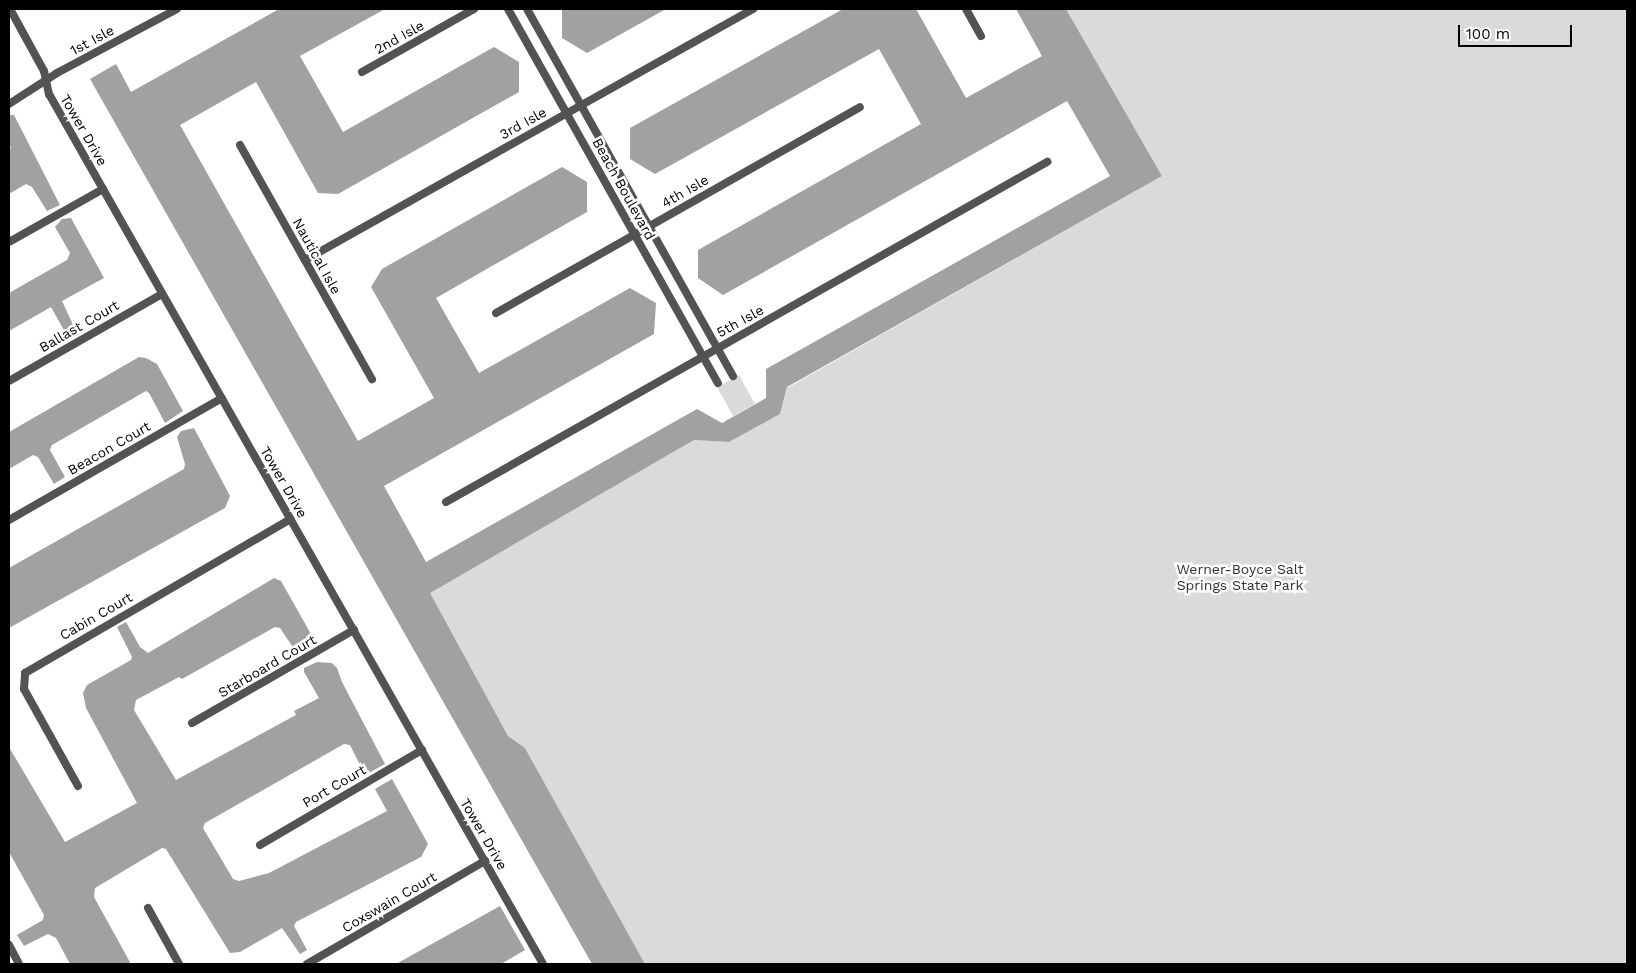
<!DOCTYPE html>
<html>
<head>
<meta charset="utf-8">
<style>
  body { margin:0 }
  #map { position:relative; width:1636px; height:973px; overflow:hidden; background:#fff; font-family:"Work Sans",sans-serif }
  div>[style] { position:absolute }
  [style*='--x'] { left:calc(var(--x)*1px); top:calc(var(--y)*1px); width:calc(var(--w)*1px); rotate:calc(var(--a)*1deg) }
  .green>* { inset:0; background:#dadada; transform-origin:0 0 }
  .water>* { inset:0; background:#a1a1a1 }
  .minor>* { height:8px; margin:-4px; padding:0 4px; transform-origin:4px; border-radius:4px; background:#535353 }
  span { translate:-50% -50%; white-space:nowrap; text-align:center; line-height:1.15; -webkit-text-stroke:5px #fff; paint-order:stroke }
  .street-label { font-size:14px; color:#000 }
  .park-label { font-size:14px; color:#313131 }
  .frame { position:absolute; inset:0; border:10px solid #000; pointer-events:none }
  .scale { position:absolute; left:1458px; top:25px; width:114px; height:22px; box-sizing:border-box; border:2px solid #000; border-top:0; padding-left:6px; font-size:15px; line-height:18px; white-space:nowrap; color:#000; -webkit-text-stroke:4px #fff; paint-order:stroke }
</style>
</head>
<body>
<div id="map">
  <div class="green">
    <div style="clip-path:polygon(1066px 9px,1627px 9px,1627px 964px,645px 964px,525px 748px,508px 736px,429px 593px,694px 440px,729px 442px,780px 414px,787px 388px,1162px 176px)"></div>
    <div style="left:739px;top:375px;width:33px;height:25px;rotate:61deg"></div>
  </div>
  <div class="water">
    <div style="clip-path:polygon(279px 9px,385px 9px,300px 56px,343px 132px,494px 47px,519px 62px,519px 92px,338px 194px,318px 193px,256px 82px,180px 125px,358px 441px,434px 398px,371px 287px,382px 269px,562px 167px,587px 182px,587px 212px,436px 298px,479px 373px,630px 288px,656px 303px,654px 334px,384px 486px,426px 562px,697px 409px,722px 423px,766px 398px,766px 369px,1110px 176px,1067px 101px,723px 295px,698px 278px,698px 250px,921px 124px,879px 49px,655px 174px,630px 159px,630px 128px,843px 9px,916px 9px,966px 98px,1042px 56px,1016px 9px,1066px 9px,1162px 176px,787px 387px,780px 414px,729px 442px,694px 440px,430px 593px,508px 736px,525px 748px,645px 964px,592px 964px,90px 79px,116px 64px,131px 92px)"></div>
    <div style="clip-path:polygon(562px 9px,666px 9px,587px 53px,562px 38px)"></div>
    <div style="clip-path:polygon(9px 115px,14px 115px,60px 205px,47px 211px,32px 187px,26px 184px,9px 194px,9px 150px,11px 148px,9px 143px)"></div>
    <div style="clip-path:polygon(71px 218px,104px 278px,62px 301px,75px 329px,66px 334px,51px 307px,9px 331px,9px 293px,67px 260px,70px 253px,55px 227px,62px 219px)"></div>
    <div style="clip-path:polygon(139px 357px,146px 358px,157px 364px,183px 411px,165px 423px,149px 393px,146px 391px,52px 445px,50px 450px,65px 477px,54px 484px,38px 457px,33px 455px,9px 469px,9px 432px)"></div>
    <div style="clip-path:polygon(194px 428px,230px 496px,225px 508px,9px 628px,9px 568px,184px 469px,185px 464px,177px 437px,181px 431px)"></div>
    <div style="clip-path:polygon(274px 578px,281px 581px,316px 643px,307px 650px,296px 652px,280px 628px,275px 627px,182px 679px,179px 677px,136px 700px,134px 710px,176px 780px,296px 715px,294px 711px,319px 698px,304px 672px,304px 668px,317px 662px,332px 663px,337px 668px,342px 682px,385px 764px,365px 775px,350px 745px,344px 744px,205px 823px,203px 828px,233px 879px,239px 881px,269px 873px,387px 811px,375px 789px,392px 779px,428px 844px,421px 857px,296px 922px,294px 926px,307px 950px,300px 954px,282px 928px,240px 952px,230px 953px,166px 849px,162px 848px,95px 888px,94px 897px,131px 964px,70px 964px,56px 938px,48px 934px,24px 946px,17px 935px,43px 920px,44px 915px,9px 852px,9px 747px,65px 842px,137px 803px,86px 708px,83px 693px,87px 685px,131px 660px,132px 657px,117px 627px,126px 622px,140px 647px,148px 653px)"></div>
    <div style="clip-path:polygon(500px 906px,525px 950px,501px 964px,396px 964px)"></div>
  </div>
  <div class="minor">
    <div style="--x:10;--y:9;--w:71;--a:61.3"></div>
    <div style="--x:44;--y:71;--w:24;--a:78"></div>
    <div style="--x:49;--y:94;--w:1000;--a:60.41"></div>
    <div style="--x:508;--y:9;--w:429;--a:60.7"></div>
    <div style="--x:527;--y:9;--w:421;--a:60.7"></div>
    <div style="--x:966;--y:9;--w:31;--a:61"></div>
    <div style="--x:362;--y:72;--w:129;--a:-29.4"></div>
    <div style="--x:9;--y:104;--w:57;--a:-32.9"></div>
    <div style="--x:57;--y:73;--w:136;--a:-28.1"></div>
    <div style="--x:240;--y:145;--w:269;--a:60.6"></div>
    <div style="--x:9;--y:242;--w:108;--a:-29.4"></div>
    <div style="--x:305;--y:260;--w:514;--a:-29.26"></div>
    <div style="--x:496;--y:313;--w:418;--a:-29.5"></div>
    <div style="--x:9;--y:381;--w:176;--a:-29.6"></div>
    <div style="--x:446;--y:502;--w:691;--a:-29.5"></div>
    <div style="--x:9;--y:520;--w:245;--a:-29.8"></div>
    <div style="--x:192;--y:723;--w:187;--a:-29.9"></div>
    <div style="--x:78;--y:786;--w:111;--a:-119.1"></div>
    <div style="--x:24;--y:689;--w:16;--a:-86"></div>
    <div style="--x:25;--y:673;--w:307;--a:-30.1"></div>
    <div style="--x:260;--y:845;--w:188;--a:-30.4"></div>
    <div style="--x:148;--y:908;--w:64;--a:61"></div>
    <div style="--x:9;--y:945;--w:21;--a:62"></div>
    <div style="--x:307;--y:964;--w:206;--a:-30.1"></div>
  </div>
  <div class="street-label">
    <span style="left:399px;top:37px;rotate:-29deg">2nd Isle</span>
    <span style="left:92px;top:40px;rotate:-28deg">1st Isle</span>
    <span style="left:523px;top:123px;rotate:-29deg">3rd Isle</span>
    <span style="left:84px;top:130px;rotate:60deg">Tower Drive</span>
    <span style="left:624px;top:189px;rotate:61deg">Beach Boulevard</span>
    <span style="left:685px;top:191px;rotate:-30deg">4th Isle</span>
    <span style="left:317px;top:256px;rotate:61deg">Nautical Isle</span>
    <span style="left:740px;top:321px;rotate:-29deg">5th Isle</span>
    <span style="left:79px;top:326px;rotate:-30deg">Ballast Court</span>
    <span style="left:109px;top:448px;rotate:-30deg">Beacon Court</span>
    <span style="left:284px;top:482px;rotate:60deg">Tower Drive</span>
    <span style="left:96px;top:616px;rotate:-30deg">Cabin Court</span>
    <span style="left:267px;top:666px;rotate:-30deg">Starboard Court</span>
    <span style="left:334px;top:786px;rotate:-30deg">Port Court</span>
    <span style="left:484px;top:834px;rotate:60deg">Tower Drive</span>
    <span style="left:389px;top:902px;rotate:-30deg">Coxswain Court</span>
  </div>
  <div class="park-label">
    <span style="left:1240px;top:577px">Werner-Boyce Salt<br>Springs State Park</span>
  </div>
  <div class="frame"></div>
  <div class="scale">100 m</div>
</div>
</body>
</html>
